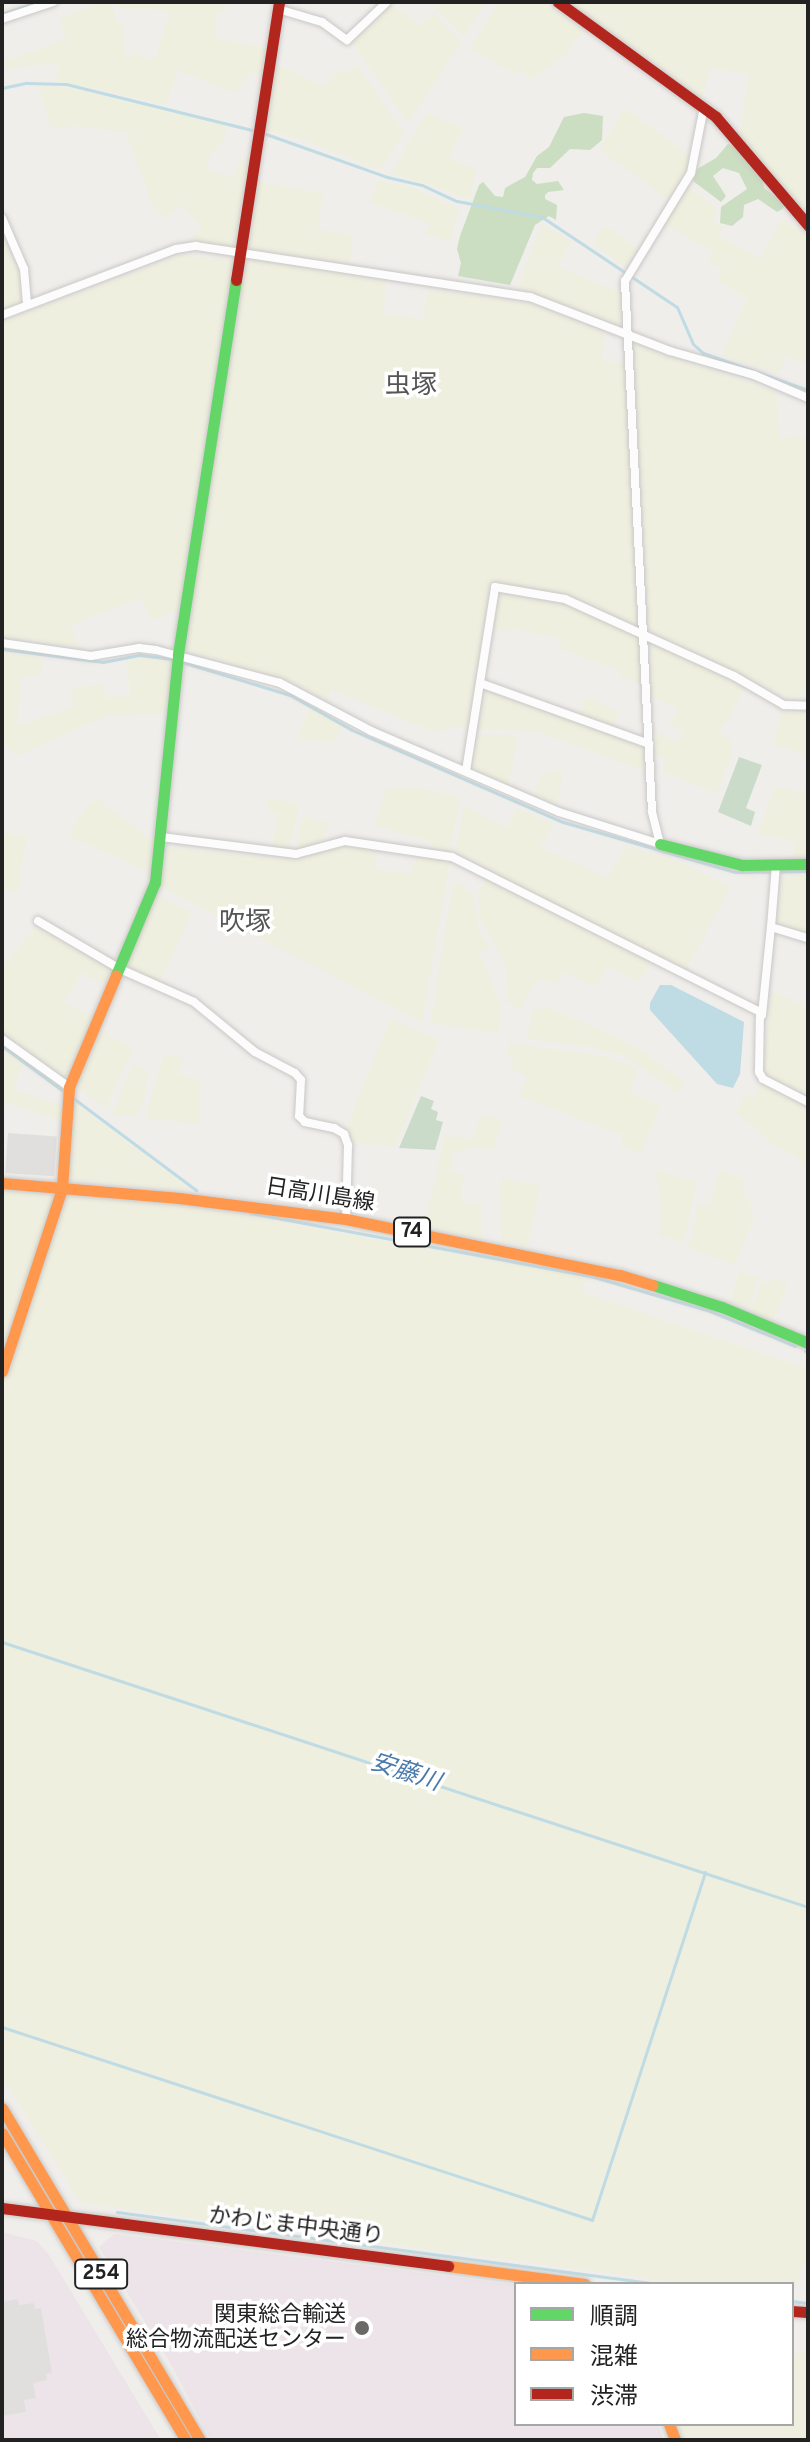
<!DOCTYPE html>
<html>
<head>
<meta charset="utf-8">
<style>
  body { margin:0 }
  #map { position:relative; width:810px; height:2442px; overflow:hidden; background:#f0eeeb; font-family:Overpass,"Noto Sans JP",sans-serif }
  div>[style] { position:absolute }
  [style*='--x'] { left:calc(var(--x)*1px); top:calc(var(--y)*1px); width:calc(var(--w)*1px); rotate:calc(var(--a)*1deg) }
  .industrial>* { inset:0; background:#ede4e9 }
  .farmland>* { inset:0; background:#efefdf; transform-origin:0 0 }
  .forest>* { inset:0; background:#cbdec1 }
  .cemetery>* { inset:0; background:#cadbca }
  .parking>* { inset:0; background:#e0dfde; transform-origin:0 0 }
  .water>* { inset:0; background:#bfdbe3 }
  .stream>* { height:3px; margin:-1.5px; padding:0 1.5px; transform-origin:1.5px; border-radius:1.5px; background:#bfdbe3 }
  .roads { filter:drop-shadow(0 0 2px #c9c8c7) drop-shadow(0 0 2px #c9c8c7) }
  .street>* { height:8px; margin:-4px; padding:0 4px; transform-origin:4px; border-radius:4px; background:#fdfcfc }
  .fast>* { height:11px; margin:-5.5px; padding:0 5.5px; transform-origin:5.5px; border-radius:5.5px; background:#63d668 }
  .slow>* { height:11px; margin:-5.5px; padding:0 5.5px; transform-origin:5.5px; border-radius:5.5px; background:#ff974d }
  .jam>* { height:11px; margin:-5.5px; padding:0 5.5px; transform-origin:5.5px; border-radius:5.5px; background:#b3261e }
  .dots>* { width:22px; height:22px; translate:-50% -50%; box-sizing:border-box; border:4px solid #fff; border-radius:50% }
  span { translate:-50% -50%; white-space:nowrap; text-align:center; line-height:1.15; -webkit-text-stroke:7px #fff; paint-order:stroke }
  .shield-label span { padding:2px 6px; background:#fff; border:2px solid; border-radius:6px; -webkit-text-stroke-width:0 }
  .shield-label { font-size:20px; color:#222; font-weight:700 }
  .street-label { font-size:22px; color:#222 }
  .poi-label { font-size:22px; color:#222 }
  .right { translate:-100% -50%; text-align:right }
  .water-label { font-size:24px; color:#4a7aab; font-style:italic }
  .quarter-label { font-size:26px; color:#555 }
  .frame { position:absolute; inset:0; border:4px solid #222; pointer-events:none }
  .legend { position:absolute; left:514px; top:2282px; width:280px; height:144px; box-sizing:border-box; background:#fff; border:2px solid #a7a7a7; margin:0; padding:10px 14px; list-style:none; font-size:24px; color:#222 }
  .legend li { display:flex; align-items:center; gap:16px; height:40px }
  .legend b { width:40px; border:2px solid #a7a7a7 }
</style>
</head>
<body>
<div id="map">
  <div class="industrial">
    <div style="clip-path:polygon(2px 2232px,37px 2241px,49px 2255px,161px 2440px,2px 2440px)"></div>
    <div style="clip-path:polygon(114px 2234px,516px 2285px,516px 2424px,658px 2424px,664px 2440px,211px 2440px,169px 2361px,99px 2247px)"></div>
  </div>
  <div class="farmland">
    <div style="clip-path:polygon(105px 2px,111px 2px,117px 21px,124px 21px,125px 57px,131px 57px,132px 52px,155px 60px,170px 11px,119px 8px,116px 2px,224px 2px,226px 10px,215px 15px,215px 38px,267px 48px,262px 74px,249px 73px,235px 93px,177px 70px,166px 105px,55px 80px,59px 69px,55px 64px,2px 68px,2px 62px,66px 39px,60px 18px)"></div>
    <div style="clip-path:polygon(442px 2px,486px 2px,465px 37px,435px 9px)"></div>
    <div style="clip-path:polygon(499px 2px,544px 2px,584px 31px,565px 55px,531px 80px,520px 70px,514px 74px,470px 48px)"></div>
    <div style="clip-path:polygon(569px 2px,808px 2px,808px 214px,740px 135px,748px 74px,709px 68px,703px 98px)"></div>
    <div style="clip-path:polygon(391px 3px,419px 26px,434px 14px,461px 42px,408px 123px,351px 40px)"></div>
    <div style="clip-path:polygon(275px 63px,324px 87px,339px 71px,350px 72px,357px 65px,404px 133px,380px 170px,304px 140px,264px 130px)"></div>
    <div style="clip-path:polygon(39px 86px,69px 87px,228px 126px,223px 142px,211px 153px,206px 169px,233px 178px,241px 159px,250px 161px,235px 247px,198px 242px,192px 236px,202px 226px,180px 205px,166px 218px,152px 205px,126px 132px,77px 126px,51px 129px)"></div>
    <div style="clip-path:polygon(625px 108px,690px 156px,687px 171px,668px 200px,599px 149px)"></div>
    <div style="clip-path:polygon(427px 113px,463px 128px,449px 159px,476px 169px,470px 199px,391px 173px)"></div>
    <div style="clip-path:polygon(379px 180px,415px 189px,459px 208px,450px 241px,426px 235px,429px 223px,370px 203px)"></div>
    <div style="clip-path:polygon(257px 181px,323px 193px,318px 229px,354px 235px,349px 264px,246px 248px)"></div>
    <div style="clip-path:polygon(688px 187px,718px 209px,712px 220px,724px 227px,719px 236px,760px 259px,782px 219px,808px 236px,808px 365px,786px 356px,779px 373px,722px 356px,747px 298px,718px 281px,723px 270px,708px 261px,713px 252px,664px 224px)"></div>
    <div style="clip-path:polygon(542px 224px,572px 241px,557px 267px,622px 293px,622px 323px,619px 325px,517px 288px)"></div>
    <div style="left:605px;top:225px;width:41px;height:22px;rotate:36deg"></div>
    <div style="clip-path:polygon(2px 231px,21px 273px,21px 304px,2px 311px)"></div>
    <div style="clip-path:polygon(181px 255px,233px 260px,179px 610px,151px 620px,141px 598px,70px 626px,79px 647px,2px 636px,2px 322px)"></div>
    <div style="clip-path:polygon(245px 258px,386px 281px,383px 313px,423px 320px,428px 289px,528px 304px,605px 332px,602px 361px,625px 364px,639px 622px,635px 625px,565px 594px,490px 584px,470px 727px,459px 726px,434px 732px,330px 689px,328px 701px,289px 681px,185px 651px)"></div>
    <div style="clip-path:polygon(632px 344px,776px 391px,780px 438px,808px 437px,808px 682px,805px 691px,793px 699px,649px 631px)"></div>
    <div style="clip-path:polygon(501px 594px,566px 604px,640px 637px,642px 685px,620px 676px,621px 671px,560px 649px,561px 639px,509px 628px,508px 633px,493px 627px,497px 595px)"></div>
    <div style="clip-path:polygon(651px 642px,744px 687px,730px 718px,720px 728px,721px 734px,732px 741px,731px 757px,717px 793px,662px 772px,666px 759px,656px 755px,655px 732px,678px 742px,683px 731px,670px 725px,677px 708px,652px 697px)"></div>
    <div style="clip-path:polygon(2px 652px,41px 658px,42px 674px,20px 678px,18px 725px,75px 707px,70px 689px,103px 684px,106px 698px,130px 695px,126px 661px,143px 658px,172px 661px,167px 714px,108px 715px,18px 755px,2px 744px)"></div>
    <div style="clip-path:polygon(488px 689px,644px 748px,647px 772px,536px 731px,479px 729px,484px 692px)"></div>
    <div style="clip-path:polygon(584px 696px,619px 712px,614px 727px,580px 715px)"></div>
    <div style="clip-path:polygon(309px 708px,342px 727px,334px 742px,298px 738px)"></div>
    <div style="clip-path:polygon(782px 711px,808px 715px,808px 755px,773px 745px)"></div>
    <div style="clip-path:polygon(478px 734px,517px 736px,509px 785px,472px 767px)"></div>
    <div style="clip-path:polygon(551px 769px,563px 773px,557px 805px,534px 796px,542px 774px,548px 775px)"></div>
    <div style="clip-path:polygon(808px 776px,808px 859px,793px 860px,795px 842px,757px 833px,776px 786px,802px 793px)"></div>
    <div style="clip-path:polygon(387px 787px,418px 788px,461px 797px,449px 852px,433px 850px,430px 841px,374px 825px)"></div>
    <div style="clip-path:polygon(269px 797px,300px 804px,288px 850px,271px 848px,278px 815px,267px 808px)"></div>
    <div style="clip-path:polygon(97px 799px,154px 842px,150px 873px,68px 835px,90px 803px)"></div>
    <div style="clip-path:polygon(464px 806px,507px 828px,517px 809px,554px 823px,540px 847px,608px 878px,626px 846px,682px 863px,730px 887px,686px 971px,455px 853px)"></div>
    <div style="clip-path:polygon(303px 816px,329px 823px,321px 843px,300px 850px,297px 843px)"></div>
    <div style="clip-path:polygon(2px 833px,27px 836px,17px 893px,2px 888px)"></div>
    <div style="clip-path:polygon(348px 845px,377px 850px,375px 869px,411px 874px,416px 857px,450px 861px,422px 1022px,159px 886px,166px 847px,291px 860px)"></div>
    <div style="clip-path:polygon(808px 875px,808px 933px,786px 928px,776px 921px,781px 878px)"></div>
    <div style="clip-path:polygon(485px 878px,650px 963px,639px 982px,607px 966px,596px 987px,563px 972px,557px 984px,538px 979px,520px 1009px,507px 1002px,506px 967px,481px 920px,478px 894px)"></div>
    <div style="clip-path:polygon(458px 883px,473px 895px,480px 933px,490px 946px,480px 954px,501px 1005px,498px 1034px,430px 1023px,453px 884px)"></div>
    <div style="left:156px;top:895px;width:40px;height:77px;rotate:25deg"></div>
    <div style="clip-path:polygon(37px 925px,112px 969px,106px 986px,82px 973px,64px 1003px,92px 1017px,69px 1075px,64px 1077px,2px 1032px,2px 968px)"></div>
    <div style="clip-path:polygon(771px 990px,808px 1008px,808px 1096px,768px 1075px,764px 1067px)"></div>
    <div style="clip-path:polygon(550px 1008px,632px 1044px,684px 1081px,679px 1093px,624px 1056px,592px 1047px,527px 1039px,532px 1010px)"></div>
    <div style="clip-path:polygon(390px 1019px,439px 1040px,395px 1147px,352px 1142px,347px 1130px,349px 1120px)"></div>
    <div style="clip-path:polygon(98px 1029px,133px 1049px,106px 1109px,75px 1086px)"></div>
    <div style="clip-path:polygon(510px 1043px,605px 1056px,635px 1068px,638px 1072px,630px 1091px,660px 1106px,641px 1154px,620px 1146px,623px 1135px,520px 1097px,527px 1077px,510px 1067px,514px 1058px,506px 1055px)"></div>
    <div style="clip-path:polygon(2px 1049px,22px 1063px,14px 1090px,62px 1105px,61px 1121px,2px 1102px)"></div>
    <div style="clip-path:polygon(164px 1053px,184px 1059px,178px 1075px,199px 1080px,199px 1124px,145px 1118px)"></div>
    <div style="clip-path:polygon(133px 1065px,148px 1070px,144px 1099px,137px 1116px,111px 1115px)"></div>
    <div style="clip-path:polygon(761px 1083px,808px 1107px,808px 1172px,795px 1156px,771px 1143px,736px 1111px,745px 1094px,753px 1098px)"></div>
    <div style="clip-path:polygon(72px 1101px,188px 1188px,188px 1191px,68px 1180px)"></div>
    <div style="clip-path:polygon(482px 1115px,502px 1120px,494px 1150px,465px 1147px,464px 1152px,454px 1151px,450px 1171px,463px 1174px,462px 1202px,481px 1203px,482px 1238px,424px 1228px,445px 1135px,472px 1139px)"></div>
    <div style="clip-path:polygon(656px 1170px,697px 1182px,684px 1242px,659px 1236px,661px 1215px)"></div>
    <div style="clip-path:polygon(720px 1170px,744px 1179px,744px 1195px,750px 1201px,754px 1219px,734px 1265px,688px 1248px,698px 1204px,709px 1206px)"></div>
    <div style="clip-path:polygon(500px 1179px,541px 1185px,527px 1247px,501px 1241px)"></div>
    <div style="clip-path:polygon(2px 1191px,185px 1205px,585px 1277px,581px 1292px,808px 1369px,808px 2251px,792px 2297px,792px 2284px,690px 2284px,81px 2203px,2px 2077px)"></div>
    <div style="left:739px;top:1271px;width:20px;height:32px;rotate:15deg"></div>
    <div style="clip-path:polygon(773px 1277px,788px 1283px,774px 1320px,751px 1311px,762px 1281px,770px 1284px)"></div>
    <div style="clip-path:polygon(808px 2352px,808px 2440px,683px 2440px,677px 2424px,792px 2424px,792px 2354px)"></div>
  </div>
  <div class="forest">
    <div style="clip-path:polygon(584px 113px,603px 116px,602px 140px,590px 150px,570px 149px,550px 168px,537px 168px,533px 173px,532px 180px,537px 184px,558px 181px,564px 190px,548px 192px,545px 195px,545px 199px,557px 205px,556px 220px,549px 216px,535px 225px,510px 285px,458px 276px,461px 263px,457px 249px,460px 236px,479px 185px,483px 182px,495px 196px,503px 197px,505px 188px,525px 177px,537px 156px,549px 147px,564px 117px)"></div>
    <div style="clip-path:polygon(728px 144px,736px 146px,763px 180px,764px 188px,782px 202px,785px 206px,781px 210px,777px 212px,758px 199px,744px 205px,743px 217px,732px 226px,720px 223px,721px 207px,747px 189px,739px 173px,723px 168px,713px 176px,726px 196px,721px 202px,693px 181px,697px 169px,716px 158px)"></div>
  </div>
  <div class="cemetery">
    <div style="clip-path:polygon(739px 757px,762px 765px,746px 808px,755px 812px,751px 826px,718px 812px)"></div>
    <div style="clip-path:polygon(421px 1096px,434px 1101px,431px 1109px,438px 1112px,436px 1120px,443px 1122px,435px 1150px,399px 1148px)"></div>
  </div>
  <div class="parking">
    <div style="left:8px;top:1133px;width:49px;height:40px;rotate:4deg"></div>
    <div style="clip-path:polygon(18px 2299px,19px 2305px,34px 2303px,35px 2309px,41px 2308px,52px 2373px,46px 2374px,47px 2380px,33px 2383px,36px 2398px,24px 2400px,26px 2412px,2px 2416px,2px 2302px)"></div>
  </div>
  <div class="water">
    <div style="clip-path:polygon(660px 985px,671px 985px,744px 1022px,740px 1074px,733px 1088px,717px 1084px,650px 1010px,650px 1003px)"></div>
  </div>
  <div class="stream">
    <div style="--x:2;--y:14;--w:37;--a:-19"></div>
    <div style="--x:2;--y:88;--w:25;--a:-12"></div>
    <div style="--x:26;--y:83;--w:40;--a:1.4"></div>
    <div style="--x:66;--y:84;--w:196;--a:13.9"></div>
    <div style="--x:263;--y:133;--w:132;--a:19.5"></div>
    <div style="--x:387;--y:177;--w:36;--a:13"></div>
    <div style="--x:422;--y:185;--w:38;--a:25"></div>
    <div style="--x:457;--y:201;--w:86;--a:10.7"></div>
    <div style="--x:542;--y:217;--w:162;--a:33.7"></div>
    <div style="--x:677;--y:307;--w:40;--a:66.6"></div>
    <div style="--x:693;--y:344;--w:13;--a:42"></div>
    <div style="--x:703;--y:353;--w:111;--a:19.4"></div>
    <div style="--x:2;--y:649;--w:102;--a:7.3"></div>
    <div style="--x:103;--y:662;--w:38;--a:-11"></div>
    <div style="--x:140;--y:655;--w:32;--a:7"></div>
    <div style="--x:172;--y:659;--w:123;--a:17"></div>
    <div style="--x:290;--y:695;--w:71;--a:29.4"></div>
    <div style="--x:352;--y:730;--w:230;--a:23.6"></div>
    <div style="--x:563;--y:822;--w:179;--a:16.2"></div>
    <div style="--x:735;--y:872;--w:73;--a:-0.8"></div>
    <div style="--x:2;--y:1046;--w:81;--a:36.4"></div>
    <div style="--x:73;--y:1098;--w:154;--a:36.8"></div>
    <div style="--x:250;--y:1213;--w:350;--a:10.5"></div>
    <div style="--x:594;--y:1277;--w:121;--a:16.3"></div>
    <div style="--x:710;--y:1311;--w:92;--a:22.4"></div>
    <div style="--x:805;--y:1351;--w:3;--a:18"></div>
    <div style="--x:2;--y:1642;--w:848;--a:18.2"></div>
    <div style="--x:2;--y:2027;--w:621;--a:18.11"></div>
    <div style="--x:592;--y:2220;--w:366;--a:-72"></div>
    <div style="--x:117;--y:2212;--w:546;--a:7.58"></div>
    <div style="--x:792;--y:2301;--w:16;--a:7"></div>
  </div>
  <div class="roads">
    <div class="street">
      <div style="--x:278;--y:9;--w:46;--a:16.5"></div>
      <div style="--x:322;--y:22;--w:31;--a:36"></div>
      <div style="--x:347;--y:40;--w:55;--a:-43.5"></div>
      <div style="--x:2;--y:19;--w:54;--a:-18.4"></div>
      <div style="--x:2;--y:218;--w:56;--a:66.7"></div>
      <div style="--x:24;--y:269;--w:36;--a:85"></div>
      <div style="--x:2;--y:315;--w:186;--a:-20.8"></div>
      <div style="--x:176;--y:249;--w:20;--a:-9"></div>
      <div style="--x:196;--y:246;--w:338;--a:8.7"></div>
      <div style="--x:530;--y:297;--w:150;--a:21.1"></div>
      <div style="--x:670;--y:351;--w:87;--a:15.9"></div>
      <div style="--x:754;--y:375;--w:59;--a:23.1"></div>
      <div style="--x:2;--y:643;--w:90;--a:8.3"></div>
      <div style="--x:91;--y:656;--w:49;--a:-9.5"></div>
      <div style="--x:139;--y:648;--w:17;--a:7"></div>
      <div style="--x:156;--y:650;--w:128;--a:14.9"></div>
      <div style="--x:280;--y:683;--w:103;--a:27.8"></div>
      <div style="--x:371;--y:731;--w:205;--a:23.3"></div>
      <div style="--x:559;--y:812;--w:106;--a:17.6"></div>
      <div style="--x:480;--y:683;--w:180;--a:19.8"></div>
      <div style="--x:466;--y:771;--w:186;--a:-81"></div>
      <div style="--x:495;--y:587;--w:71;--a:9.7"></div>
      <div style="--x:565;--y:599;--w:186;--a:24.5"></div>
      <div style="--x:734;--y:676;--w:58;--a:30.1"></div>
      <div style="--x:784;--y:705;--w:24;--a:2"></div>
      <div style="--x:161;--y:837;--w:136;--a:7.2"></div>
      <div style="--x:296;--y:854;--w:51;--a:-14.9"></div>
      <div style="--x:345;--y:841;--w:108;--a:8.5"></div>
      <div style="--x:452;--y:857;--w:345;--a:26.7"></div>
      <div style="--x:760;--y:1012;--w:60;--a:91"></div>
      <div style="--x:759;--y:1072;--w:8;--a:60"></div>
      <div style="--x:763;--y:1079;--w:51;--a:27.1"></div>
      <div style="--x:660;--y:844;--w:34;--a:-104"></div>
      <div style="--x:652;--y:811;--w:531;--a:-92.92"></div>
      <div style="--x:625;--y:281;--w:127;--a:-58.6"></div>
      <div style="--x:691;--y:173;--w:67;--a:-78.9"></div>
      <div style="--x:776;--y:865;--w:62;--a:94.6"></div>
      <div style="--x:771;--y:927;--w:39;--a:17"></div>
      <div style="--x:38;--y:921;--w:95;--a:30.3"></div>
      <div style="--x:120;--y:969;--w:81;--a:24"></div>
      <div style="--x:194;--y:1002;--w:79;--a:39.3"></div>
      <div style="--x:255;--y:1052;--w:45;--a:27.7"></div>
      <div style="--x:295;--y:1073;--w:9;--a:49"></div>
      <div style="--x:301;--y:1080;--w:36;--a:93"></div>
      <div style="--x:299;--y:1116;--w:8;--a:45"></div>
      <div style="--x:305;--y:1122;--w:30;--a:12"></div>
      <div style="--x:334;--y:1128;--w:12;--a:31"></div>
      <div style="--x:344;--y:1134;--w:12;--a:70"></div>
      <div style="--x:348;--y:1145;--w:74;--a:91.5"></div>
      <div style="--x:762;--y:1015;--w:88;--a:-84.2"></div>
      <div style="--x:2;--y:1039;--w:82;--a:35.6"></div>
    </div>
    <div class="fast">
      <div style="--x:660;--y:844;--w:85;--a:14.4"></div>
      <div style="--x:742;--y:865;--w:66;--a:-0.9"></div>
      <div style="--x:116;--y:975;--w:101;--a:-67.2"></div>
      <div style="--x:155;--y:882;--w:229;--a:-84.2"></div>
      <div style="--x:178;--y:654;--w:378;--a:-81.2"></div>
      <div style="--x:653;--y:1285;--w:72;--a:17.7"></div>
      <div style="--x:722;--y:1307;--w:93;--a:22.7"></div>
    </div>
    <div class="slow">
      <div style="--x:2;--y:1183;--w:178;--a:4.8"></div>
      <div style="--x:179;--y:1198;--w:168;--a:7.2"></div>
      <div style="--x:346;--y:1219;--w:280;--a:11.6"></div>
      <div style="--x:620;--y:1275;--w:34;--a:17"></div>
      <div style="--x:2;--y:1371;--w:193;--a:-71.8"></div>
      <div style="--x:62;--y:1188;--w:101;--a:-86"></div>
      <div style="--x:69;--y:1087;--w:121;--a:-67.2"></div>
      <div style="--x:2;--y:2108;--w:387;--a:59.2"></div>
      <div style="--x:2;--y:2133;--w:358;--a:59.1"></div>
      <div style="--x:448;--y:2266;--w:138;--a:7.5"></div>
      <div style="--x:669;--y:2424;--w:17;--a:69"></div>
    </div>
    <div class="jam">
      <div style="--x:558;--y:2;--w:195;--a:36"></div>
      <div style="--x:716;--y:117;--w:142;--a:49.6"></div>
      <div style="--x:236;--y:280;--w:281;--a:-81.2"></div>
      <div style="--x:2;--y:2208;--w:450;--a:7.4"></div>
      <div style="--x:792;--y:2311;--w:16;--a:4"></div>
    </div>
  </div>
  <div class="dots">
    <div style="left:362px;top:2328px;background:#6a6968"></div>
  </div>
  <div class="shield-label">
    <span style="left:412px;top:1232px">74</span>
    <span style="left:101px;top:2274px">254</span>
  </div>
  <div class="street-label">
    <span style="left:320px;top:1196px;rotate:9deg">日高川島線</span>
    <span style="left:296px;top:2227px;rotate:7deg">かわじま中央通り</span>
  </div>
  <div class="poi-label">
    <span class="right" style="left:346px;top:2328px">関東総合輸送<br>総合物流配送センター</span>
  </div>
  <div class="water-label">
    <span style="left:405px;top:1774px;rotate:18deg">安藤川</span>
  </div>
  <div class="quarter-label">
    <span style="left:411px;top:387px">虫塚</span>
    <span style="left:245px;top:924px">吹塚</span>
  </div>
  <div class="frame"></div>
  <ul class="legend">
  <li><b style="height:10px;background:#63d668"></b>順調</li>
  <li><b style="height:10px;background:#ff974d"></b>混雑</li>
  <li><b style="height:10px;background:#b3261e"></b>渋滞</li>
  </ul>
</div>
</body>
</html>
